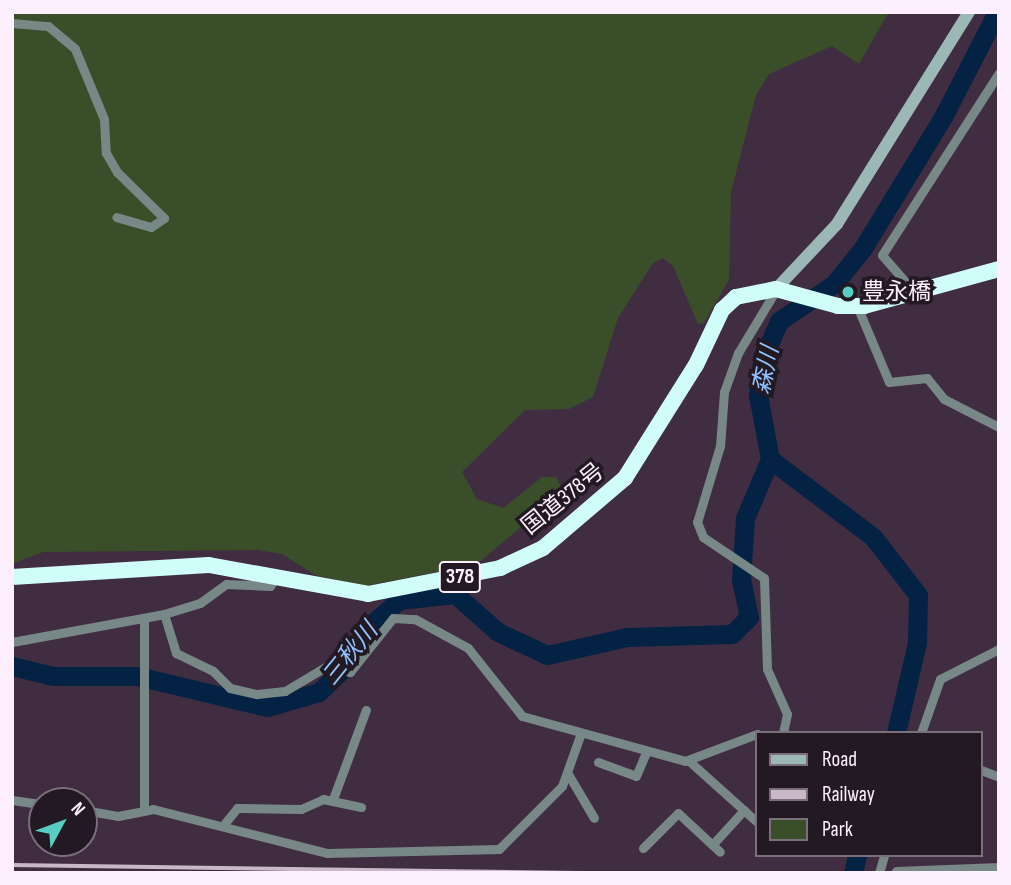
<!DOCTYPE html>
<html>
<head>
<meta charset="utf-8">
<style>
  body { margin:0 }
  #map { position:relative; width:1011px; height:885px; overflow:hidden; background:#412d42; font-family:"Sofia Sans Condensed","Noto Sans JP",sans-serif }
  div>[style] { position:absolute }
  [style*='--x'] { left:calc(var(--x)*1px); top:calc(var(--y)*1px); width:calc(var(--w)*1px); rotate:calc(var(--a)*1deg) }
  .green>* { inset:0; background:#3a4f29 }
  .river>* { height:19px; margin:-9.5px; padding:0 9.5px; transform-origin:9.5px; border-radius:9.5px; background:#042243 }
  .street>* { height:9px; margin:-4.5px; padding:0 4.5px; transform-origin:4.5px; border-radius:4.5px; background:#778887 }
  .secondary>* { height:12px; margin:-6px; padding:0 6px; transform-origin:6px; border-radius:6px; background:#9bb8b6 }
  .highway>* { height:16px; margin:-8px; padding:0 8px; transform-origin:8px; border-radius:8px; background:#d0fdfa }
  .rail>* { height:3.5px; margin:-1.75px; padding:0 1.75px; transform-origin:1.75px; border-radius:1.75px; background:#c8b8c8 }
  .dots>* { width:19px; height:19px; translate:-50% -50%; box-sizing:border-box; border:4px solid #221922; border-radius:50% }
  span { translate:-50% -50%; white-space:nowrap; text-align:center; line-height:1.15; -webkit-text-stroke:7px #221922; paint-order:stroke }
  .shield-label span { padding:2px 5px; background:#221922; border:2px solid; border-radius:5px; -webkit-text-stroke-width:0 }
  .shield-label { font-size:21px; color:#fdeffd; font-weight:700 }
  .poi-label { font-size:23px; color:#fdeffd }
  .left { translate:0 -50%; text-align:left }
  .street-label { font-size:23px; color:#fdeffd }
  .water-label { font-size:24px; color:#90c3ff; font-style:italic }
  .frame { position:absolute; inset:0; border:14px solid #fdeffd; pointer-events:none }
  .legend { position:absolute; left:755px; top:731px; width:228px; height:126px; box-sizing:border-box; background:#221922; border:2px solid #7a6f7a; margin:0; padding:9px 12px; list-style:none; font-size:21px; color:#fdeffd }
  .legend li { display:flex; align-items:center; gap:14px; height:35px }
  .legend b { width:35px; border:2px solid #7a6f7a }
  .north { position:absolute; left:28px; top:787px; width:70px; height:70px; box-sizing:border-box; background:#221922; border:2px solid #7a6f7a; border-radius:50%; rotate:49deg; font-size:19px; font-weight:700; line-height:28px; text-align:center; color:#fdeffd }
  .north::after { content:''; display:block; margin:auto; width:24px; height:32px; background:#57cec1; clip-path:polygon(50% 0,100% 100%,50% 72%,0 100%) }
</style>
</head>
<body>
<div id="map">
  <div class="green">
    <div style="clip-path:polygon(12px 12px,889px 12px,859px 64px,832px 46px,769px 74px,756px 95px,731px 192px,729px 280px,704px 323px,698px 324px,673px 266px,663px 258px,653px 263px,618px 318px,593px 397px,569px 409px,525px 410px,462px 472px,477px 499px,503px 508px,542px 477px,556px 477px,563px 492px,477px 564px,365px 586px,315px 575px,282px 554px,258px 550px,43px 552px,12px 564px)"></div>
  </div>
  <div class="river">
    <div style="--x:12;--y:666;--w:42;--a:13.7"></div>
    <div style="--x:53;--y:676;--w:84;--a:0"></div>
    <div style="--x:137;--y:676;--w:134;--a:13.4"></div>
    <div style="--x:267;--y:707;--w:54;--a:-16.1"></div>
    <div style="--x:319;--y:692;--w:40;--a:-44"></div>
    <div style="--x:348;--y:664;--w:37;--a:-64"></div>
    <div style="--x:364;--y:631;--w:47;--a:-41.5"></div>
    <div style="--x:399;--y:600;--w:56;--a:-6.1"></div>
    <div style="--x:455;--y:594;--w:57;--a:41.5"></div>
    <div style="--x:498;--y:632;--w:54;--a:25.1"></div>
    <div style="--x:547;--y:655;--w:82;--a:-12.7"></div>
    <div style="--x:627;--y:637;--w:105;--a:-1.6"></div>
    <div style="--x:732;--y:634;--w:24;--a:-45"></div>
    <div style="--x:749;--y:617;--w:38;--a:-102"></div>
    <div style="--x:741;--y:580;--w:62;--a:-86.3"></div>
    <div style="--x:745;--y:518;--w:64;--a:-67"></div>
    <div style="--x:896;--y:733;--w:92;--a:-76.9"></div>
    <div style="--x:917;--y:643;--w:48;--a:-88.8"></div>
    <div style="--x:918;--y:595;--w:73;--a:-127.8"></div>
    <div style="--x:873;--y:537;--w:129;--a:-142.9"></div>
    <div style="--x:770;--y:459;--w:65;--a:-100.6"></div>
    <div style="--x:758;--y:395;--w:35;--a:-83"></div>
    <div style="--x:762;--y:360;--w:43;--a:-66.4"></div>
    <div style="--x:779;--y:321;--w:66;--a:-33.9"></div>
    <div style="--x:834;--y:284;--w:46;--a:-51.1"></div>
    <div style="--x:863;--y:248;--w:153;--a:-58.6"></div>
    <div style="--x:943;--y:117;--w:118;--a:-62.8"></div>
    <div style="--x:853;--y:873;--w:18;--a:-77"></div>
  </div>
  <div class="street">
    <div style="--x:12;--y:23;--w:36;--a:5"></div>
    <div style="--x:48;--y:26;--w:35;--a:40"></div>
    <div style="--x:75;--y:49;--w:76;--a:67.5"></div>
    <div style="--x:104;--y:119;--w:34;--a:87"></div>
    <div style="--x:106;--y:153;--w:22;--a:60"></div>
    <div style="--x:117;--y:172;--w:66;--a:44.4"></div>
    <div style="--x:164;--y:218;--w:16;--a:145"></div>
    <div style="--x:151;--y:227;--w:36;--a:-164"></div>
    <div style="--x:776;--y:290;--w:74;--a:121.1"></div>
    <div style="--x:738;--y:353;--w:41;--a:109.7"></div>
    <div style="--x:724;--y:392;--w:54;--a:94.2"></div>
    <div style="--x:720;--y:446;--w:79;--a:106.8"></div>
    <div style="--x:697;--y:522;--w:16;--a:68"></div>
    <div style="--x:703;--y:537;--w:73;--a:33.9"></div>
    <div style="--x:764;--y:578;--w:91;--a:88.1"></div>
    <div style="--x:767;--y:669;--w:49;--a:66"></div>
    <div style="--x:787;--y:714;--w:19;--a:102"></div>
    <div style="--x:915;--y:293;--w:50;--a:-131"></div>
    <div style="--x:882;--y:255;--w:216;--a:-57.3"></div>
    <div style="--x:857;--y:306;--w:82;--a:67.2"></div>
    <div style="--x:889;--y:382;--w:38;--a:-6"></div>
    <div style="--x:927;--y:378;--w:27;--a:51"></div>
    <div style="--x:944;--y:399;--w:62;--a:27"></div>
    <div style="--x:164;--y:614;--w:41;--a:72.9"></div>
    <div style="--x:176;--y:653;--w:41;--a:25.9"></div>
    <div style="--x:213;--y:671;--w:24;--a:45"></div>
    <div style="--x:230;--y:688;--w:28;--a:13"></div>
    <div style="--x:257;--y:694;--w:28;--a:-6"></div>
    <div style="--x:285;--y:691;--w:49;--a:-30.8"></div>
    <div style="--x:327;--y:666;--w:24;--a:15"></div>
    <div style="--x:350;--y:672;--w:69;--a:-51.5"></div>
    <div style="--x:393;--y:618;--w:22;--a:3"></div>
    <div style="--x:415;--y:619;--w:60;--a:28.7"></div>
    <div style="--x:468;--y:648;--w:87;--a:51.5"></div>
    <div style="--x:522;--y:716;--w:169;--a:15.4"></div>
    <div style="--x:685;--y:761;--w:77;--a:-20.6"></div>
    <div style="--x:144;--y:619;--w:190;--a:90"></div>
    <div style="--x:12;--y:642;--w:155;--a:-10.4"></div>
    <div style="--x:164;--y:614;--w:38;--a:-17"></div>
    <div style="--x:200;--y:603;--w:32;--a:-36"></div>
    <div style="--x:226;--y:584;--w:44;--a:2.6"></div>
    <div style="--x:270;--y:586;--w:12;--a:-55"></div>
    <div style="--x:921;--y:733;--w:57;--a:-70.6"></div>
    <div style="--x:940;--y:679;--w:66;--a:-27"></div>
    <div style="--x:689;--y:761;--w:91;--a:41.9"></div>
    <div style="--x:598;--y:762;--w:40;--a:20.2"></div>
    <div style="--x:636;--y:776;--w:26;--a:-67"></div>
    <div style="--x:981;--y:770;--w:19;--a:21"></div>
    <div style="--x:568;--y:774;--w:51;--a:59.4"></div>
    <div style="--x:333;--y:799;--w:95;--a:-69.7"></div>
    <div style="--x:12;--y:800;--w:30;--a:8"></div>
    <div style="--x:84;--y:810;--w:35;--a:10"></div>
    <div style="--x:118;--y:816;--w:36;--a:-11"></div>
    <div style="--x:153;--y:809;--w:179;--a:14.2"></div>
    <div style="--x:327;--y:853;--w:172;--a:-1.3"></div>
    <div style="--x:499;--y:849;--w:89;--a:-45"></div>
    <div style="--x:562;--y:786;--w:56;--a:-70.3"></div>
    <div style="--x:225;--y:823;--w:19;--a:-51"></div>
    <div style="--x:237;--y:808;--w:64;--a:0.9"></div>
    <div style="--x:301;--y:809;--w:24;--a:-24"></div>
    <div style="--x:323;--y:799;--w:39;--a:12"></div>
    <div style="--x:713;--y:844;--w:46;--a:-47.6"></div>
    <div style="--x:643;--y:848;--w:49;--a:-45"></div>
    <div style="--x:678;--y:813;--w:57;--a:42.9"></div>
    <div style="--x:896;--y:871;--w:103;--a:-2.2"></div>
    <div style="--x:879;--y:873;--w:19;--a:-74"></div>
  </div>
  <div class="secondary">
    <div style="--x:776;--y:289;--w:89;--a:-46.8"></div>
    <div style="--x:837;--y:224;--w:250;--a:-58.1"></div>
  </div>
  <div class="highway">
    <div style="--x:12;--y:577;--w:197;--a:-3.5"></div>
    <div style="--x:209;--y:565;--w:162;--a:10.3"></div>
    <div style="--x:368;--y:594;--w:135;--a:-11.1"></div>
    <div style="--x:500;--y:568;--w:47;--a:-24.9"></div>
    <div style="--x:543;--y:548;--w:108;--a:-40.5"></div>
    <div style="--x:625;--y:478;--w:133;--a:-57.9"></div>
    <div style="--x:696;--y:365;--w:61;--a:-64.7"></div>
    <div style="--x:722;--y:310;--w:19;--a:-43"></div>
    <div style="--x:736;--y:297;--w:41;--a:-11.3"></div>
    <div style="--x:776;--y:289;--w:64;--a:15.3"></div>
    <div style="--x:838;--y:306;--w:26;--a:0"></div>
    <div style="--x:864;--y:306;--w:140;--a:-15.3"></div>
  </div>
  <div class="rail">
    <div style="--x:12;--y:865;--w:567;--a:0.81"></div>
  </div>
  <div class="dots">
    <div style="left:848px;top:292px;background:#57cec1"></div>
  </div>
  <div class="shield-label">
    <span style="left:460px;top:577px">378</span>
  </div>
  <div class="poi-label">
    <span class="left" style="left:862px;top:292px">豊永橋</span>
  </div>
  <div class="street-label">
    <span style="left:563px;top:499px;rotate:-39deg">国道378号</span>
  </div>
  <div class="water-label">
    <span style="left:766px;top:370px;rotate:-78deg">森川</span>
    <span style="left:350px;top:654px;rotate:-51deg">三秋川</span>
  </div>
  <div class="frame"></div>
  <ul class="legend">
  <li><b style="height:9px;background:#9bb8b6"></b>Road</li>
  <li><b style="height:9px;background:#c8b8c8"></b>Railway</li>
  <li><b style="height:19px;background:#3a4f29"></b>Park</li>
  </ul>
  <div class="north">N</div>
</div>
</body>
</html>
